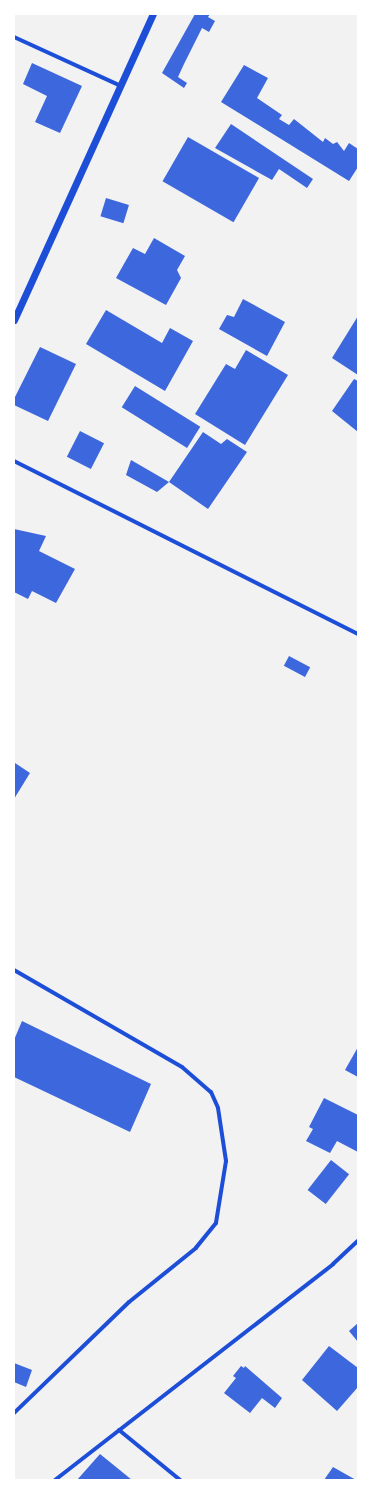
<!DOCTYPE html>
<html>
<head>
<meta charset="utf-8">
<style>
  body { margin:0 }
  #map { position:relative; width:372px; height:1494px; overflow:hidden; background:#f2f2f2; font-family:"Exo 2",sans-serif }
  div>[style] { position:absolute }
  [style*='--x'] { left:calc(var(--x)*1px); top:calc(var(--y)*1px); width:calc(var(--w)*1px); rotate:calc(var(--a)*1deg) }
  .building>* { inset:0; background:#3d67dc; transform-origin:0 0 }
  .minor>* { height:4px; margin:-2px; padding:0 2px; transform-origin:2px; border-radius:2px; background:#1d4ed8 }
  .tertiary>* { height:7px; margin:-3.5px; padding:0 3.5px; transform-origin:3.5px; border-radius:3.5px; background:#1d4ed8 }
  span { translate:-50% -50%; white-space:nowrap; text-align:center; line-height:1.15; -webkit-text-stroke:3px #fff; paint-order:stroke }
  .frame { position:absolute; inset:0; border:15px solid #fff; pointer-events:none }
</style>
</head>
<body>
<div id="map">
  <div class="building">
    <div style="clip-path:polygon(195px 14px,210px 14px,208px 17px,215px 21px,209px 32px,202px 28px,184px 64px,178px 77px,187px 83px,184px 88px,162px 73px)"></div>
    <div style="clip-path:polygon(32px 63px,82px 86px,60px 133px,35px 122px,47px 96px,23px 84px)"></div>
    <div style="clip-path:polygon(244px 65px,268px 78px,257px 98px,282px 115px,279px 119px,289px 125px,294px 119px,323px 142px,325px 138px,333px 144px,337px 142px,344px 151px,349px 143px,358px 149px,358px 167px,349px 181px,221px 102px)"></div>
    <div style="clip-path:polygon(231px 124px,313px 179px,307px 188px,279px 169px,272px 180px,215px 148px)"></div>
    <div style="left:188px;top:137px;width:82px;height:51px;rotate:30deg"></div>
    <div style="left:106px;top:198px;width:24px;height:19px;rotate:17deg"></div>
    <div style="clip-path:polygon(154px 238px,185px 256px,177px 270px,181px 278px,166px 305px,116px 278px,133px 248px,145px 254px)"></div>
    <div style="clip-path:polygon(243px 299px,285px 322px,267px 356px,219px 329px,227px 315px,234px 317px)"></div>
    <div style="clip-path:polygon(106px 310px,162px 343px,170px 328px,193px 341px,165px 391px,86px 344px)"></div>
    <div style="clip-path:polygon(358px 316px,358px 375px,332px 358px)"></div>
    <div style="clip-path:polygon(40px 347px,76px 364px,48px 421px,14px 405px,14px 399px)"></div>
    <div style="clip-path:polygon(246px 350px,288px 375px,245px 445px,195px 414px,226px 364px,235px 369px)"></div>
    <div style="clip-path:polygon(354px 379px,358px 381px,358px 432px,332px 411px)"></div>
    <div style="left:135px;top:386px;width:77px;height:25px;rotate:32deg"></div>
    <div style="left:80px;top:431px;width:27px;height:29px;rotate:27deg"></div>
    <div style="clip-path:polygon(203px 432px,221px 444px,227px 439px,247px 452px,208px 509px,169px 482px)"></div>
    <div style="clip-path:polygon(131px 460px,169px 482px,157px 492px,126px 475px)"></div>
    <div style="clip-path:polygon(14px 529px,46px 536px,39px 551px,75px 569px,56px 603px,32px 591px,28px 599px,14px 592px)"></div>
    <div style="left:289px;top:656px;width:24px;height:11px;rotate:28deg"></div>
    <div style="clip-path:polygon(15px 763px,30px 773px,14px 799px,14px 764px)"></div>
    <div style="clip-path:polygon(22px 1021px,151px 1084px,130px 1132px,14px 1077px,14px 1040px)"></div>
    <div style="clip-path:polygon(358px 1047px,358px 1077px,345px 1070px)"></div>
    <div style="clip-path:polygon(324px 1098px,358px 1115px,358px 1152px,337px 1141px,330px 1153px,306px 1141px,313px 1129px,309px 1127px)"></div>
    <div style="left:331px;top:1160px;width:23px;height:38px;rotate:38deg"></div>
    <div style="clip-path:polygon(358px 1323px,358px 1342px,349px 1331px)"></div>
    <div style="clip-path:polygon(329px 1346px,358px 1368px,358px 1387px,337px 1411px,302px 1380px)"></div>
    <div style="clip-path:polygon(14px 1363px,32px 1370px,26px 1387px,14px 1382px)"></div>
    <div style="clip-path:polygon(241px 1366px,244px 1368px,245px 1366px,282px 1398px,275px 1408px,262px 1398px,250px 1413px,224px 1393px,236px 1378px,233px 1376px)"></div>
    <div style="clip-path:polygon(100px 1454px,132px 1480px,77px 1480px)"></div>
    <div style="clip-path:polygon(333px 1467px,356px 1480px,324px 1480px)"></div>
  </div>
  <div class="minor">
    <div style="--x:14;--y:37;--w:115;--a:24.6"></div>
    <div style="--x:14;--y:461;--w:385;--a:26.7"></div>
    <div style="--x:14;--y:970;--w:194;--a:30"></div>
    <div style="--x:182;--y:1067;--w:38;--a:41"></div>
    <div style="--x:211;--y:1092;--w:17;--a:66"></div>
    <div style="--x:218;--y:1108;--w:54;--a:81.4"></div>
    <div style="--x:226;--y:1161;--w:63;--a:99.2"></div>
    <div style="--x:216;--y:1223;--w:32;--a:129"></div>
    <div style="--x:196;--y:1248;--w:86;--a:141.1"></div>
    <div style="--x:129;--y:1302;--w:160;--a:136"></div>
    <div style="--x:119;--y:1430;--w:79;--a:39.3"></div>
    <div style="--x:55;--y:1480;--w:352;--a:-37.8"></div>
    <div style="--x:333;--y:1264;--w:34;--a:-43"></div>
  </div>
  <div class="tertiary">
    <div style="--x:14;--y:320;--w:336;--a:-65.6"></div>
  </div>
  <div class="frame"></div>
</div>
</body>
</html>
